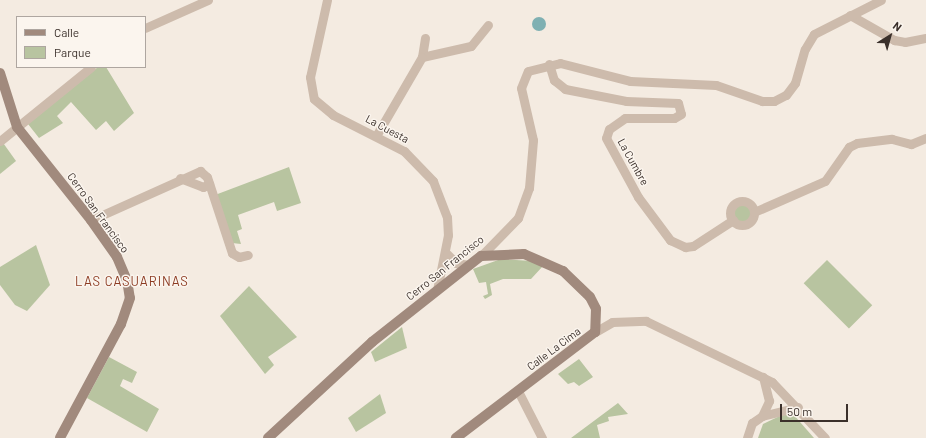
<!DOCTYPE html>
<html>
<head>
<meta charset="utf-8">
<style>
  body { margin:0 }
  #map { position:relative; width:926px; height:438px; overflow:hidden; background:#f4ebe1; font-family:Barlow,sans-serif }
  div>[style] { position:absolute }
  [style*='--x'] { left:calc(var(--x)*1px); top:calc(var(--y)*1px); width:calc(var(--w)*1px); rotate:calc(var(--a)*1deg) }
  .green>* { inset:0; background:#b8c4a0; transform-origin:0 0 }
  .round { border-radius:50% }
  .water>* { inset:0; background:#7fb0b2 }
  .street>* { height:9px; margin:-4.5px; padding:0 4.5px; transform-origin:4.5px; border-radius:4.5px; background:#cdbbac }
  .street>.ring { margin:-4.5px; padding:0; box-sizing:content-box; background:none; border:9px solid #cdbbac; border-radius:50% }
  .secondary>* { height:10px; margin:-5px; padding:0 5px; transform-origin:5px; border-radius:5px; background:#a18a7d }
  span { translate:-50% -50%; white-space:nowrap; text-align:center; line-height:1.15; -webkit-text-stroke:3px #fbf5ee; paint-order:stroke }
  .street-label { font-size:11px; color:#3b302b }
  .quarter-label { font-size:13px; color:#8c3b22; letter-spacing:1px }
  .legend { position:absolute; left:16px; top:16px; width:130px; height:52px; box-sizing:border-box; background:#fbf5ee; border:1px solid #aea6a0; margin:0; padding:5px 7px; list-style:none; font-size:12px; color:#3b302b }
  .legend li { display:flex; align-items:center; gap:8px; height:20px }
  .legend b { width:20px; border:1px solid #aea6a0 }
  .north { position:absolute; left:870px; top:16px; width:40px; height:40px; -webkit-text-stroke:3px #fbf5ee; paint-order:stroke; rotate:37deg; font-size:11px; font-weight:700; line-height:16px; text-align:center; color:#3b302b }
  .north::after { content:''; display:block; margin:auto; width:14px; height:18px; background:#3b302b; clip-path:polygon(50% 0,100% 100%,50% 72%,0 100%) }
  .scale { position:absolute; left:780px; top:404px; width:68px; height:18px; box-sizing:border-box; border:2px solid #3b302b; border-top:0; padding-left:5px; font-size:12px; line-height:14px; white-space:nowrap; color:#3b302b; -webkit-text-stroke:3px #fbf5ee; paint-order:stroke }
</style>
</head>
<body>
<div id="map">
  <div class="green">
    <div style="clip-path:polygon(98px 67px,106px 67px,134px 113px,114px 131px,106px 121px,96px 130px,71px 102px,57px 116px,63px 123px,39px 138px,28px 124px)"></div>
    <div style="clip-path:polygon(1px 140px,16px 161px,0 174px,0 141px)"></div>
    <div style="clip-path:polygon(289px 167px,301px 203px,277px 211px,274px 202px,238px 215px,242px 229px,237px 231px,241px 244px,232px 243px,215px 195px)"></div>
    <div class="round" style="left:730px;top:201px;width:24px;height:24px"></div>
    <div style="clip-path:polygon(36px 245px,50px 285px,27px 311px,15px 305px,0 285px,0 267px)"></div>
    <div style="clip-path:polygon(501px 259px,532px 261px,543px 266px,531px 279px,503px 279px,490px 284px,492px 295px,485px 299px,483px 296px,488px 294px,486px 282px,479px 283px,473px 269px)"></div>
    <div style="left:827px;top:260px;width:64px;height:33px;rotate:45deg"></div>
    <div style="clip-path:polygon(249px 286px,297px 337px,268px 357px,274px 365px,265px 374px,220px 316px)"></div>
    <div style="clip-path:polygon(402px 327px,407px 348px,375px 362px,371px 352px)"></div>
    <div style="clip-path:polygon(109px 357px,137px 372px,132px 383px,123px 379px,120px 386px,159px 409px,147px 432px,87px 398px)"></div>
    <div style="clip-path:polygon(579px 359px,593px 377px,579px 386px,574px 382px,568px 384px,558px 374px)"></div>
    <div style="clip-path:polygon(380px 394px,386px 413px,356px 432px,348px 418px)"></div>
    <div style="clip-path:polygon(618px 403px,628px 414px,608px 417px,609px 421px,597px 425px,600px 438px,571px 438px)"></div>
    <div style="clip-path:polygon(786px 413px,793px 414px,814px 438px,758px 438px,763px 424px)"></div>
  </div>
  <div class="water">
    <div class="round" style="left:532px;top:17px;width:14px;height:14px"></div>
  </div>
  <div class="street">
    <div style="--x:327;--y:0;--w:79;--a:102.4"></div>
    <div style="--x:310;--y:77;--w:22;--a:80"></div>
    <div style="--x:314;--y:99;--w:25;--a:40"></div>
    <div style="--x:333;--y:115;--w:80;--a:26.9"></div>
    <div style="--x:404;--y:151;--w:42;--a:46"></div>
    <div style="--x:433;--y:181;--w:39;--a:69"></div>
    <div style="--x:447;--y:217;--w:18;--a:87"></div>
    <div style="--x:448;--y:235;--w:56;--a:101.3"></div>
    <div style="--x:850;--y:15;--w:51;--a:29.6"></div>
    <div style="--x:894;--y:40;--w:11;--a:10"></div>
    <div style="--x:905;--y:42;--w:21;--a:-11"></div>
    <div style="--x:145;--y:28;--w:69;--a:-24"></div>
    <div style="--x:425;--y:38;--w:19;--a:99"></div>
    <div style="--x:422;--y:57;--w:50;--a:-12.7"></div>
    <div style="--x:471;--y:46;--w:27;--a:-51"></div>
    <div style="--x:549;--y:64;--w:17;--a:73"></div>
    <div style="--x:554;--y:80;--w:14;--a:39"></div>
    <div style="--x:565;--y:89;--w:62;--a:11.1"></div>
    <div style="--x:626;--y:101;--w:52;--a:2.2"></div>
    <div style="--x:678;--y:103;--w:11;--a:75"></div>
    <div style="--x:681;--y:114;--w:8;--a:150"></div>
    <div style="--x:674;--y:118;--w:49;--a:180"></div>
    <div style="--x:625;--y:118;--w:19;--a:145"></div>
    <div style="--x:609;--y:129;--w:9;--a:108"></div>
    <div style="--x:606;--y:138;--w:67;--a:61.5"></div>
    <div style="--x:638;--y:197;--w:54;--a:53.3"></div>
    <div style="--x:670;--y:240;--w:17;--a:25"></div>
    <div style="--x:685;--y:247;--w:8;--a:-7"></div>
    <div style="--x:693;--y:246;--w:48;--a:-33"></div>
    <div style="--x:376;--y:136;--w:91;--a:-59.8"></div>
    <div style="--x:0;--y:141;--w:117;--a:-39.1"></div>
    <div style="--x:180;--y:178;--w:25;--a:21"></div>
    <div style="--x:203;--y:187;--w:7;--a:-27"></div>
    <div class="ring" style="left:730px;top:201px;width:15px;height:15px"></div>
    <div style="--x:754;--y:212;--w:77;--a:-23.6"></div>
    <div style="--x:825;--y:181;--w:42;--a:-54.8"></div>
    <div style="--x:849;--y:147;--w:9;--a:-27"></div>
    <div style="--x:857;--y:143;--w:35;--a:-7"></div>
    <div style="--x:892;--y:139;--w:20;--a:15"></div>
    <div style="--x:911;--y:144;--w:16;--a:-22"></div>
    <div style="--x:91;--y:220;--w:120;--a:-24.2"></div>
    <div style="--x:200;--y:171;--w:9;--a:41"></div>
    <div style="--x:207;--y:177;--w:80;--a:71.8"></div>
    <div style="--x:232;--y:253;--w:8;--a:30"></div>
    <div style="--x:239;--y:257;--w:9;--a:-13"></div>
    <div style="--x:447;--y:254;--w:13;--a:45"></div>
    <div style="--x:456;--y:263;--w:13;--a:9"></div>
    <div style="--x:481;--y:256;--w:53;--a:-45.8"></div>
    <div style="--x:518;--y:218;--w:32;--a:-70"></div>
    <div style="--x:529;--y:188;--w:48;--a:-85.2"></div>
    <div style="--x:533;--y:140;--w:53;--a:-103"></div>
    <div style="--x:521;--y:88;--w:18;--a:-68"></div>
    <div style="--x:528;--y:71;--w:33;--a:-14"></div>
    <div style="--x:560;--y:63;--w:72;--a:14.4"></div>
    <div style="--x:630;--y:81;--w:86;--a:2.7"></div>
    <div style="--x:716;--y:85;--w:49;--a:19.2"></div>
    <div style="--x:762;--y:101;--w:12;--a:0"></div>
    <div style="--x:774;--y:101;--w:13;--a:-27"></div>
    <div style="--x:786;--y:95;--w:15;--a:-53"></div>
    <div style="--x:795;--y:83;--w:35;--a:-74"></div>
    <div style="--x:805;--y:49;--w:17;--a:-59"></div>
    <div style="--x:814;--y:34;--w:75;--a:-26.9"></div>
    <div style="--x:595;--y:332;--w:20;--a:-30"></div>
    <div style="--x:612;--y:322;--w:34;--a:-2"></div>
    <div style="--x:646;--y:321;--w:140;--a:25.8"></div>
    <div style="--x:772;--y:382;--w:77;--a:46.6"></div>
    <div style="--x:518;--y:391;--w:53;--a:62.9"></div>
    <div style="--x:762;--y:416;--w:17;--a:-65"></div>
    <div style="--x:769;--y:401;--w:25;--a:-104"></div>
    <div style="--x:747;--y:438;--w:16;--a:-72"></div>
    <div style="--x:752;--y:423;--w:12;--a:-35"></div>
    <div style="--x:762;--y:416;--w:37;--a:-14"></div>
  </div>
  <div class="secondary">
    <div style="--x:0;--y:73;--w:57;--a:72.5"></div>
    <div style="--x:17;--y:127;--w:119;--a:51.5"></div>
    <div style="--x:91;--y:220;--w:45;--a:54.9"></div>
    <div style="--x:117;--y:257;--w:25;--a:67"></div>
    <div style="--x:127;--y:280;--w:18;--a:81"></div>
    <div style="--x:130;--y:298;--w:28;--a:109"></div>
    <div style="--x:121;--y:324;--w:129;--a:118.2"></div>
    <div style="--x:268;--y:438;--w:142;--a:-42.7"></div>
    <div style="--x:372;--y:342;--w:139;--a:-38.3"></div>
    <div style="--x:481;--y:256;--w:43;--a:-2.7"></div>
    <div style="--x:524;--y:254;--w:43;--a:23.6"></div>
    <div style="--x:563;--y:271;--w:37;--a:44"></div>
    <div style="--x:590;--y:297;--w:13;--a:63"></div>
    <div style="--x:596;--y:309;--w:23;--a:92"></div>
    <div style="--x:595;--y:332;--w:175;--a:142.7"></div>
  </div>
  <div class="street-label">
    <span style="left:387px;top:129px;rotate:28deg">La Cuesta</span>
    <span style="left:633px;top:162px;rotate:61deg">La Cumbre</span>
    <span style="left:98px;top:213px;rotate:54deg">Cerro San Francisco</span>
    <span style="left:445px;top:268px;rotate:-39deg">Cerro San Francisco</span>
    <span style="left:554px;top:349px;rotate:-37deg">Calle La Cima</span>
  </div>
  <div class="quarter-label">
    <span style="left:132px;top:281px">LAS CASUARINAS</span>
  </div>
  <ul class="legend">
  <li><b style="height:5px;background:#a18a7d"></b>Calle</li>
  <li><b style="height:11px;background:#b8c4a0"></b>Parque</li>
  </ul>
  <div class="north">N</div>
  <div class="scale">50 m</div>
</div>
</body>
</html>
